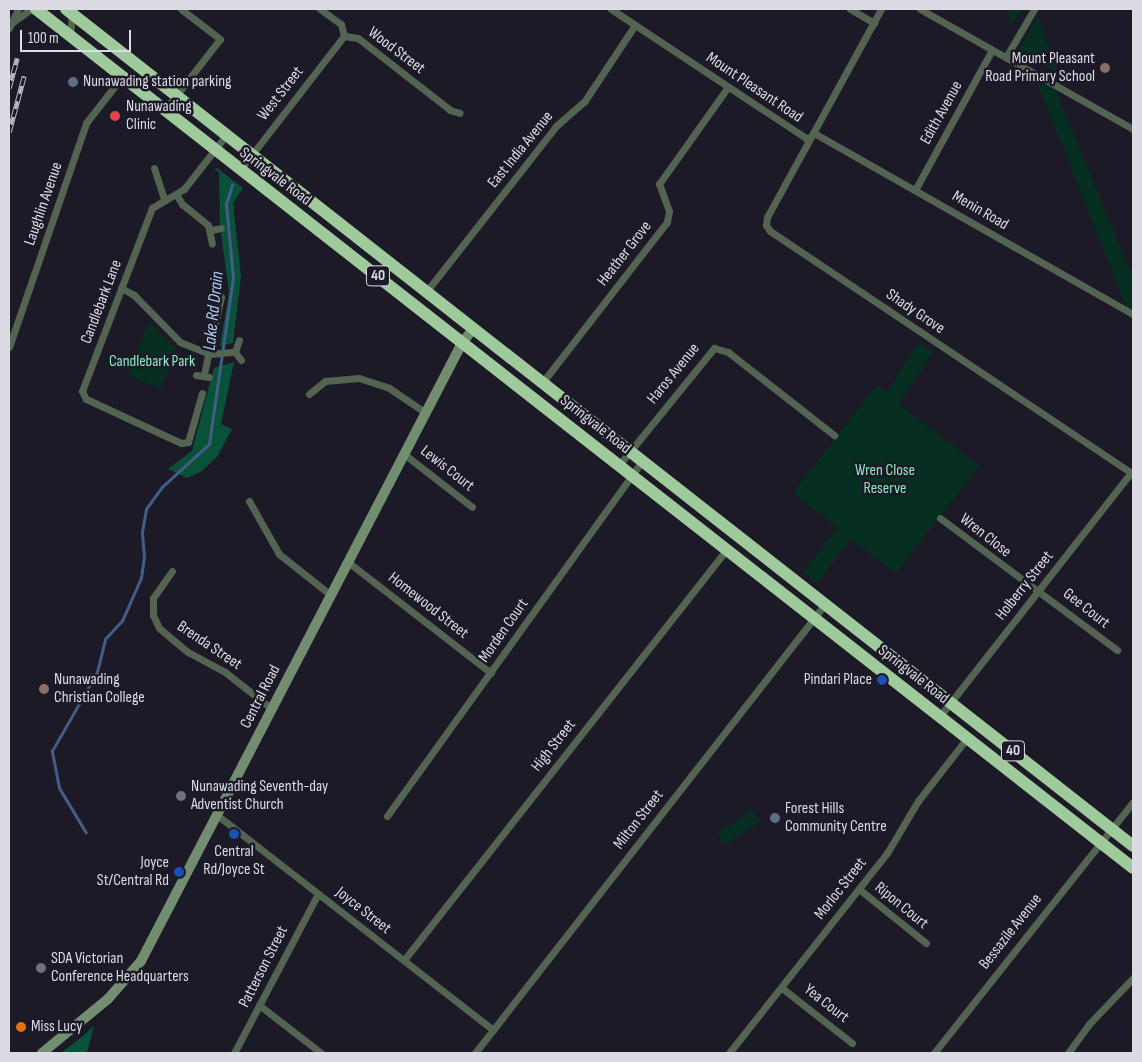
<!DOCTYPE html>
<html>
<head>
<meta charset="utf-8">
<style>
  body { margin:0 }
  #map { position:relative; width:1142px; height:1062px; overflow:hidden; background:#1c1a27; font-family:"Sofia Sans Condensed",sans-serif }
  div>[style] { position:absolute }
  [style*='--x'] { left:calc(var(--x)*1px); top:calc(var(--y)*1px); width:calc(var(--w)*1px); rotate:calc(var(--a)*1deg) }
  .green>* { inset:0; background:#072f21; transform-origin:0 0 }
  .forest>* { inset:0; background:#0a513a }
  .stream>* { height:2.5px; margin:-1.25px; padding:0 1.25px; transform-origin:1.25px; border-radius:1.25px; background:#435d89 }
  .street>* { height:7px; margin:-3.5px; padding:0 3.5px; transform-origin:3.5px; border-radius:3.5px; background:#536452 }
  .secondary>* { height:10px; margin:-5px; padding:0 5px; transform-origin:5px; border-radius:5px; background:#728d70 }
  .highway>* { height:12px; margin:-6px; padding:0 6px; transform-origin:6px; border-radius:6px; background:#9fca9c }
  .rail>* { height:4.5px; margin-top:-2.25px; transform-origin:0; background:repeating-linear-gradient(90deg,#1c1a27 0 8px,#bbb9c3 0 16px); box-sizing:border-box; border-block:1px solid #bbb9c3 }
  .dots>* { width:14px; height:14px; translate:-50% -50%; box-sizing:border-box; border:2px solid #1c1a27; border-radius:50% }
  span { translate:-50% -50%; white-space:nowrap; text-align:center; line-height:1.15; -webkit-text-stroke:5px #1c1a27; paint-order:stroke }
  .shield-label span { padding:1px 4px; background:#1c1a27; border:1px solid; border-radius:4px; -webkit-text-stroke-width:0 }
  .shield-label { font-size:15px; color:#dcdae3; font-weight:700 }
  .street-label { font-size:16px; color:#dcdae3 }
  .poi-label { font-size:16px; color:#dcdae3 }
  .right { translate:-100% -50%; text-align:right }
  .left { translate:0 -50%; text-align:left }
  .park-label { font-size:16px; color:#8ae8c0 }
  .water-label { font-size:18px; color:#b0c9f3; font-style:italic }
  .frame { position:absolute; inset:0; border:10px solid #dcdae3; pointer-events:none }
  .scale { position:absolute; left:20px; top:30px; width:111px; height:22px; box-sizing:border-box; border:2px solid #dcdae3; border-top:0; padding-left:6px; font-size:15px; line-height:18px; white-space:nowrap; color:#dcdae3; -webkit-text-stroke:4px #1c1a27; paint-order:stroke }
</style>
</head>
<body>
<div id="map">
  <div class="green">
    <div style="clip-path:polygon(1007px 9px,1022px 9px,1012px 25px)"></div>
    <div style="clip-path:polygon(1038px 17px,1058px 73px,1018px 51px)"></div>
    <div style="clip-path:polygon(1033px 72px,1055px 89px,1133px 278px,1133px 324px)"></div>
    <div style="clip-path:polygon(149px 322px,176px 349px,161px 388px,128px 376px)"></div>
    <div style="clip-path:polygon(919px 342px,933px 352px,899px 404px,979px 466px,896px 573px,851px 539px,817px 583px,803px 572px,838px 528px,793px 493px,876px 386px,887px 392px)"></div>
    <div style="left:752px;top:810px;width:14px;height:42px;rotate:56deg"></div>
  </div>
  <div class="forest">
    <div style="clip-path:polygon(217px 168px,243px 188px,233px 203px,241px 276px,233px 343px,220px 346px,229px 292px,220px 226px,219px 172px,214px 169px)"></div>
    <div style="clip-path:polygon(234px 362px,221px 424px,232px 429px,217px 457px,202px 471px,187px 478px,168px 469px,192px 451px,214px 368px)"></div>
    <div style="clip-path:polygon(94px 1026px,87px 1053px,61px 1053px,83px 1036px)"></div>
  </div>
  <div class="stream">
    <div style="--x:86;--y:833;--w:52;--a:-121"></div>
    <div style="--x:59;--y:788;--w:38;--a:-101"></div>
    <div style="--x:52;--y:751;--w:91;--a:-60.3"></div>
    <div style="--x:97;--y:672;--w:34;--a:-76"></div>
    <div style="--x:105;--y:639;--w:25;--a:-47"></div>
    <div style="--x:122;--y:621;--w:47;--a:-66.2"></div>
    <div style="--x:141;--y:578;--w:21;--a:-82"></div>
    <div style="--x:144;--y:557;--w:25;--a:-95"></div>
    <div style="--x:142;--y:532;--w:23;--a:-80"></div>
    <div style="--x:146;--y:509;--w:27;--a:-54"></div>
    <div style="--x:162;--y:487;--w:64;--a:-42.5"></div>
    <div style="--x:209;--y:444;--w:168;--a:-81.8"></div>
    <div style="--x:233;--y:278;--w:74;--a:-95.4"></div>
    <div style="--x:226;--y:204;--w:20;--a:-72"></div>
  </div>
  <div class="street">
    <div style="--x:320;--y:9;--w:26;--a:36"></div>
    <div style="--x:341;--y:24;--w:12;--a:76"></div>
    <div style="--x:344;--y:36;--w:14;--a:8"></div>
    <div style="--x:358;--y:38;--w:117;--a:38"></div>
    <div style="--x:450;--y:110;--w:10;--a:17"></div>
    <div style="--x:611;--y:9;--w:234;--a:33.5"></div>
    <div style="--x:806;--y:138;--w:5;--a:-11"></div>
    <div style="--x:850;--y:9;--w:28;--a:30"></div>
    <div style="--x:881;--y:9;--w:237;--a:118.7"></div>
    <div style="--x:767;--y:217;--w:8;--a:97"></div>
    <div style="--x:766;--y:225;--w:7;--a:56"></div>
    <div style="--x:770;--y:231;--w:437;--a:33.8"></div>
    <div style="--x:920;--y:9;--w:244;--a:29.4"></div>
    <div style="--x:13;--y:22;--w:22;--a:-36"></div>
    <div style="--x:9;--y:28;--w:21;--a:-65"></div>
    <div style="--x:70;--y:36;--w:24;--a:-85"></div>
    <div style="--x:1006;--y:57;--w:56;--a:-59.7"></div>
    <div style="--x:164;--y:111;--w:91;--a:-52.1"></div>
    <div style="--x:220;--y:39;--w:49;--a:-142.4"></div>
    <div style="--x:814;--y:133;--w:367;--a:29.6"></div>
    <div style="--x:154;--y:168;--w:33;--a:72"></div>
    <div style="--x:240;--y:170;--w:170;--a:-52.2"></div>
    <div style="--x:915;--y:190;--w:160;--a:-61.2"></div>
    <div style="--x:176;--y:194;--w:12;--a:59"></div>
    <div style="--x:182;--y:204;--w:33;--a:39"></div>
    <div style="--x:208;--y:225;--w:19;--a:78"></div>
    <div style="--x:211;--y:230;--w:10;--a:-11"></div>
    <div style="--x:121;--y:288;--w:15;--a:28"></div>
    <div style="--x:134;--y:295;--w:66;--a:45.6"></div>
    <div style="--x:180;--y:342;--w:32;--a:22"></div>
    <div style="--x:210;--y:354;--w:25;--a:-5"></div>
    <div style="--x:426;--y:292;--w:211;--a:-51.9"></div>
    <div style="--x:556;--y:126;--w:37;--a:-41"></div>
    <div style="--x:584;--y:102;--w:92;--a:-56.5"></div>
    <div style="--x:239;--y:340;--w:13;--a:108"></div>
    <div style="--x:235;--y:352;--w:10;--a:53"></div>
    <div style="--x:9;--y:347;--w:237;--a:-71"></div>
    <div style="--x:86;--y:123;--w:57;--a:-52.1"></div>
    <div style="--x:204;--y:374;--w:79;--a:-77.6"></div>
    <div style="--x:221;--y:297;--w:7;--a:-135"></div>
    <div style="--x:196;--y:375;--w:13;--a:9"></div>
    <div style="--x:542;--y:383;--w:204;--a:-52.2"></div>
    <div style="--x:667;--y:222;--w:11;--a:-80"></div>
    <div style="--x:669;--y:211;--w:29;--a:-110"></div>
    <div style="--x:659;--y:184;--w:119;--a:-54.6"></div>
    <div style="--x:202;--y:393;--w:51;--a:105.9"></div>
    <div style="--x:188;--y:442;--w:7;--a:172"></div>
    <div style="--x:181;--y:443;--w:105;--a:-155.1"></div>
    <div style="--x:86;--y:399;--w:9;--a:-117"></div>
    <div style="--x:82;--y:391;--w:196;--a:-69.1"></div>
    <div style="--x:152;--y:208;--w:37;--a:-31"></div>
    <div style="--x:184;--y:189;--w:70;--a:-52"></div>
    <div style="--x:309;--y:394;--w:21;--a:-39"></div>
    <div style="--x:325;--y:381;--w:34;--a:-5"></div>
    <div style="--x:359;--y:378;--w:32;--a:18"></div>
    <div style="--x:389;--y:388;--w:45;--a:34"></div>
    <div style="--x:404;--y:454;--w:86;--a:37.9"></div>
    <div style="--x:619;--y:465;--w:151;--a:-50.9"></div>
    <div style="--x:714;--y:348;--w:15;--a:16"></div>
    <div style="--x:728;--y:352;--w:135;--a:38.1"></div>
    <div style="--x:249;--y:501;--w:61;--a:60.5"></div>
    <div style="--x:279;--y:554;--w:66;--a:38.3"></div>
    <div style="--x:940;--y:518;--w:221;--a:36.7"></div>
    <div style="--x:348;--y:562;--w:181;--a:37.8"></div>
    <div style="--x:172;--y:571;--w:33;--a:125"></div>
    <div style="--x:153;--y:598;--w:17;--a:90"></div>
    <div style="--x:153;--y:615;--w:14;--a:65"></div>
    <div style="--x:159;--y:628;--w:38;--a:40"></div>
    <div style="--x:188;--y:652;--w:42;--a:28.4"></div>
    <div style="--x:225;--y:672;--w:60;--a:38.2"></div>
    <div style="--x:940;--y:716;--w:310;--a:-51.9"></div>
    <div style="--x:217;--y:815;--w:350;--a:37.9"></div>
    <div style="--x:387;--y:816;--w:437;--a:-54.3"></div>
    <div style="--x:859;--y:889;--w:86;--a:38.9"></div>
    <div style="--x:404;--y:960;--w:523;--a:-51.84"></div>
    <div style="--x:782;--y:988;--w:89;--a:38.2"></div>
    <div style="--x:259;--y:1005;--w:78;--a:37.7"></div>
    <div style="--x:234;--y:1053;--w:180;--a:-62.2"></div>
    <div style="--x:475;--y:1053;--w:569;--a:-52.06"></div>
    <div style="--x:729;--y:1053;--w:255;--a:-51.7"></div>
    <div style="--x:887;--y:853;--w:61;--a:-59.2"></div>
    <div style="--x:918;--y:801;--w:80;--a:-52.1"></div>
    <div style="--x:934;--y:1053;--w:320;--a:-51.6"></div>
    <div style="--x:1068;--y:1053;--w:36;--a:-54"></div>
    <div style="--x:1089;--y:1024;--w:64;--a:-46.3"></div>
  </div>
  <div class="secondary">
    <div style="--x:42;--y:1053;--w:85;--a:-39.3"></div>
    <div style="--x:108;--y:999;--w:50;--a:-49"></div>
    <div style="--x:141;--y:961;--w:696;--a:-62.55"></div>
    <div style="--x:462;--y:343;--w:18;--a:-52"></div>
  </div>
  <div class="highway">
    <div style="--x:36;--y:9;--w:1393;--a:38.06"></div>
    <div style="--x:66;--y:9;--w:1356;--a:38.11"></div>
  </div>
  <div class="rail">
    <div style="--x:9;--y:88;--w:31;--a:-75"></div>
    <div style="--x:9;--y:132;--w:58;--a:-75"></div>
  </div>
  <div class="dots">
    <div style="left:1105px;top:68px;background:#8d6e63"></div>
    <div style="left:73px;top:82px;background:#5c6f8a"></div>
    <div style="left:115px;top:116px;background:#e0444e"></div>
    <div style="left:882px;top:680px;background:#1a4fb4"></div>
    <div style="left:44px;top:689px;background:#8d6e63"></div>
    <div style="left:181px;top:796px;background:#6b7280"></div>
    <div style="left:775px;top:818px;background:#5c6f8a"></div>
    <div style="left:234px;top:834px;background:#1a4fb4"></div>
    <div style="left:179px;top:872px;background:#1a4fb4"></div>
    <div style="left:41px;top:968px;background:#6b7280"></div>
    <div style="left:21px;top:1027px;background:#e8710a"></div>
  </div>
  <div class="shield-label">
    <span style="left:378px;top:276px">40</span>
    <span style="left:1013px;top:751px">40</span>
  </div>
  <div class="street-label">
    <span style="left:396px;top:51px;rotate:37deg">Wood Street</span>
    <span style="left:754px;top:88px;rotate:34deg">Mount Pleasant Road</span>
    <span style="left:281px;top:94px;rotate:-52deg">West Street</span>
    <span style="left:942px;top:113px;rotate:-61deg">Edith Avenue</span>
    <span style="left:521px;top:150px;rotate:-51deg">East India Avenue</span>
    <span style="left:275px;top:177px;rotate:37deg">Springvale Road</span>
    <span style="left:44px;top:204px;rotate:-71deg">Laughlin Avenue</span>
    <span style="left:980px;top:211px;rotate:30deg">Menin Road</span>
    <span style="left:625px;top:254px;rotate:-52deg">Heather Grove</span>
    <span style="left:102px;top:302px;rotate:-69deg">Candlebark Lane</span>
    <span style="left:915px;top:312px;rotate:34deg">Shady Grove</span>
    <span style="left:674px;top:374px;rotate:-51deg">Haros Avenue</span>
    <span style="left:595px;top:425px;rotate:38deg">Springvale Road</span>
    <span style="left:447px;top:469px;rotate:38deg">Lewis Court</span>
    <span style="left:985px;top:536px;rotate:38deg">Wren Close</span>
    <span style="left:1025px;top:586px;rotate:-52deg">Holberry Street</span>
    <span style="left:428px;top:606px;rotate:38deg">Homewood Street</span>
    <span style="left:1086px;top:609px;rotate:38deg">Gee Court</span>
    <span style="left:504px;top:631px;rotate:-55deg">Morden Court</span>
    <span style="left:209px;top:646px;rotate:34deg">Brenda Street</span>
    <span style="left:913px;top:675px;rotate:38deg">Springvale Road</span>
    <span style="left:261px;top:697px;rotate:-63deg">Central Road</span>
    <span style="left:554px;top:746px;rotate:-52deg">High Street</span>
    <span style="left:639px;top:820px;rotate:-52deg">Milton Street</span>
    <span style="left:841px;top:889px;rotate:-52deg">Morloc Street</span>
    <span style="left:901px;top:906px;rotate:39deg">Ripon Court</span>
    <span style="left:363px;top:911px;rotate:38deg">Joyce Street</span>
    <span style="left:1011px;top:932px;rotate:-52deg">Bessazile Avenue</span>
    <span style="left:264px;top:967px;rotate:-63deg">Patterson Street</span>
    <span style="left:826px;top:1004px;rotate:38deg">Yea Court</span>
  </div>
  <div class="poi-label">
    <span class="right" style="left:1095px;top:68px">Mount Pleasant<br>Road Primary School</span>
    <span class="left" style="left:83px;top:82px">Nunawading station parking</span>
    <span class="left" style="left:126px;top:116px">Nunawading<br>Clinic</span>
    <span class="left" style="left:54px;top:689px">Nunawading<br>Christian College</span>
    <span class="right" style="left:872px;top:680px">Pindari Place</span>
    <span class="left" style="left:191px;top:796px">Nunawading Seventh-day<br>Adventist Church</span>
    <span class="left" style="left:785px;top:818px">Forest Hills<br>Community Centre</span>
    <span style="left:234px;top:861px">Central<br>Rd/Joyce St</span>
    <span class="right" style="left:169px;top:872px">Joyce<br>St/Central Rd</span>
    <span class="left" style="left:51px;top:968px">SDA Victorian<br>Conference Headquarters</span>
    <span class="left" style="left:31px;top:1027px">Miss Lucy</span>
  </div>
  <div class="park-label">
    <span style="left:152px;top:362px">Candlebark Park</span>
    <span style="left:885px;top:480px">Wren Close<br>Reserve</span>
  </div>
  <div class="water-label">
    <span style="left:214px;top:311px;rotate:-84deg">Lake Rd Drain</span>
  </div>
  <div class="frame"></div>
  <div class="scale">100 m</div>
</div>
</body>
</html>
